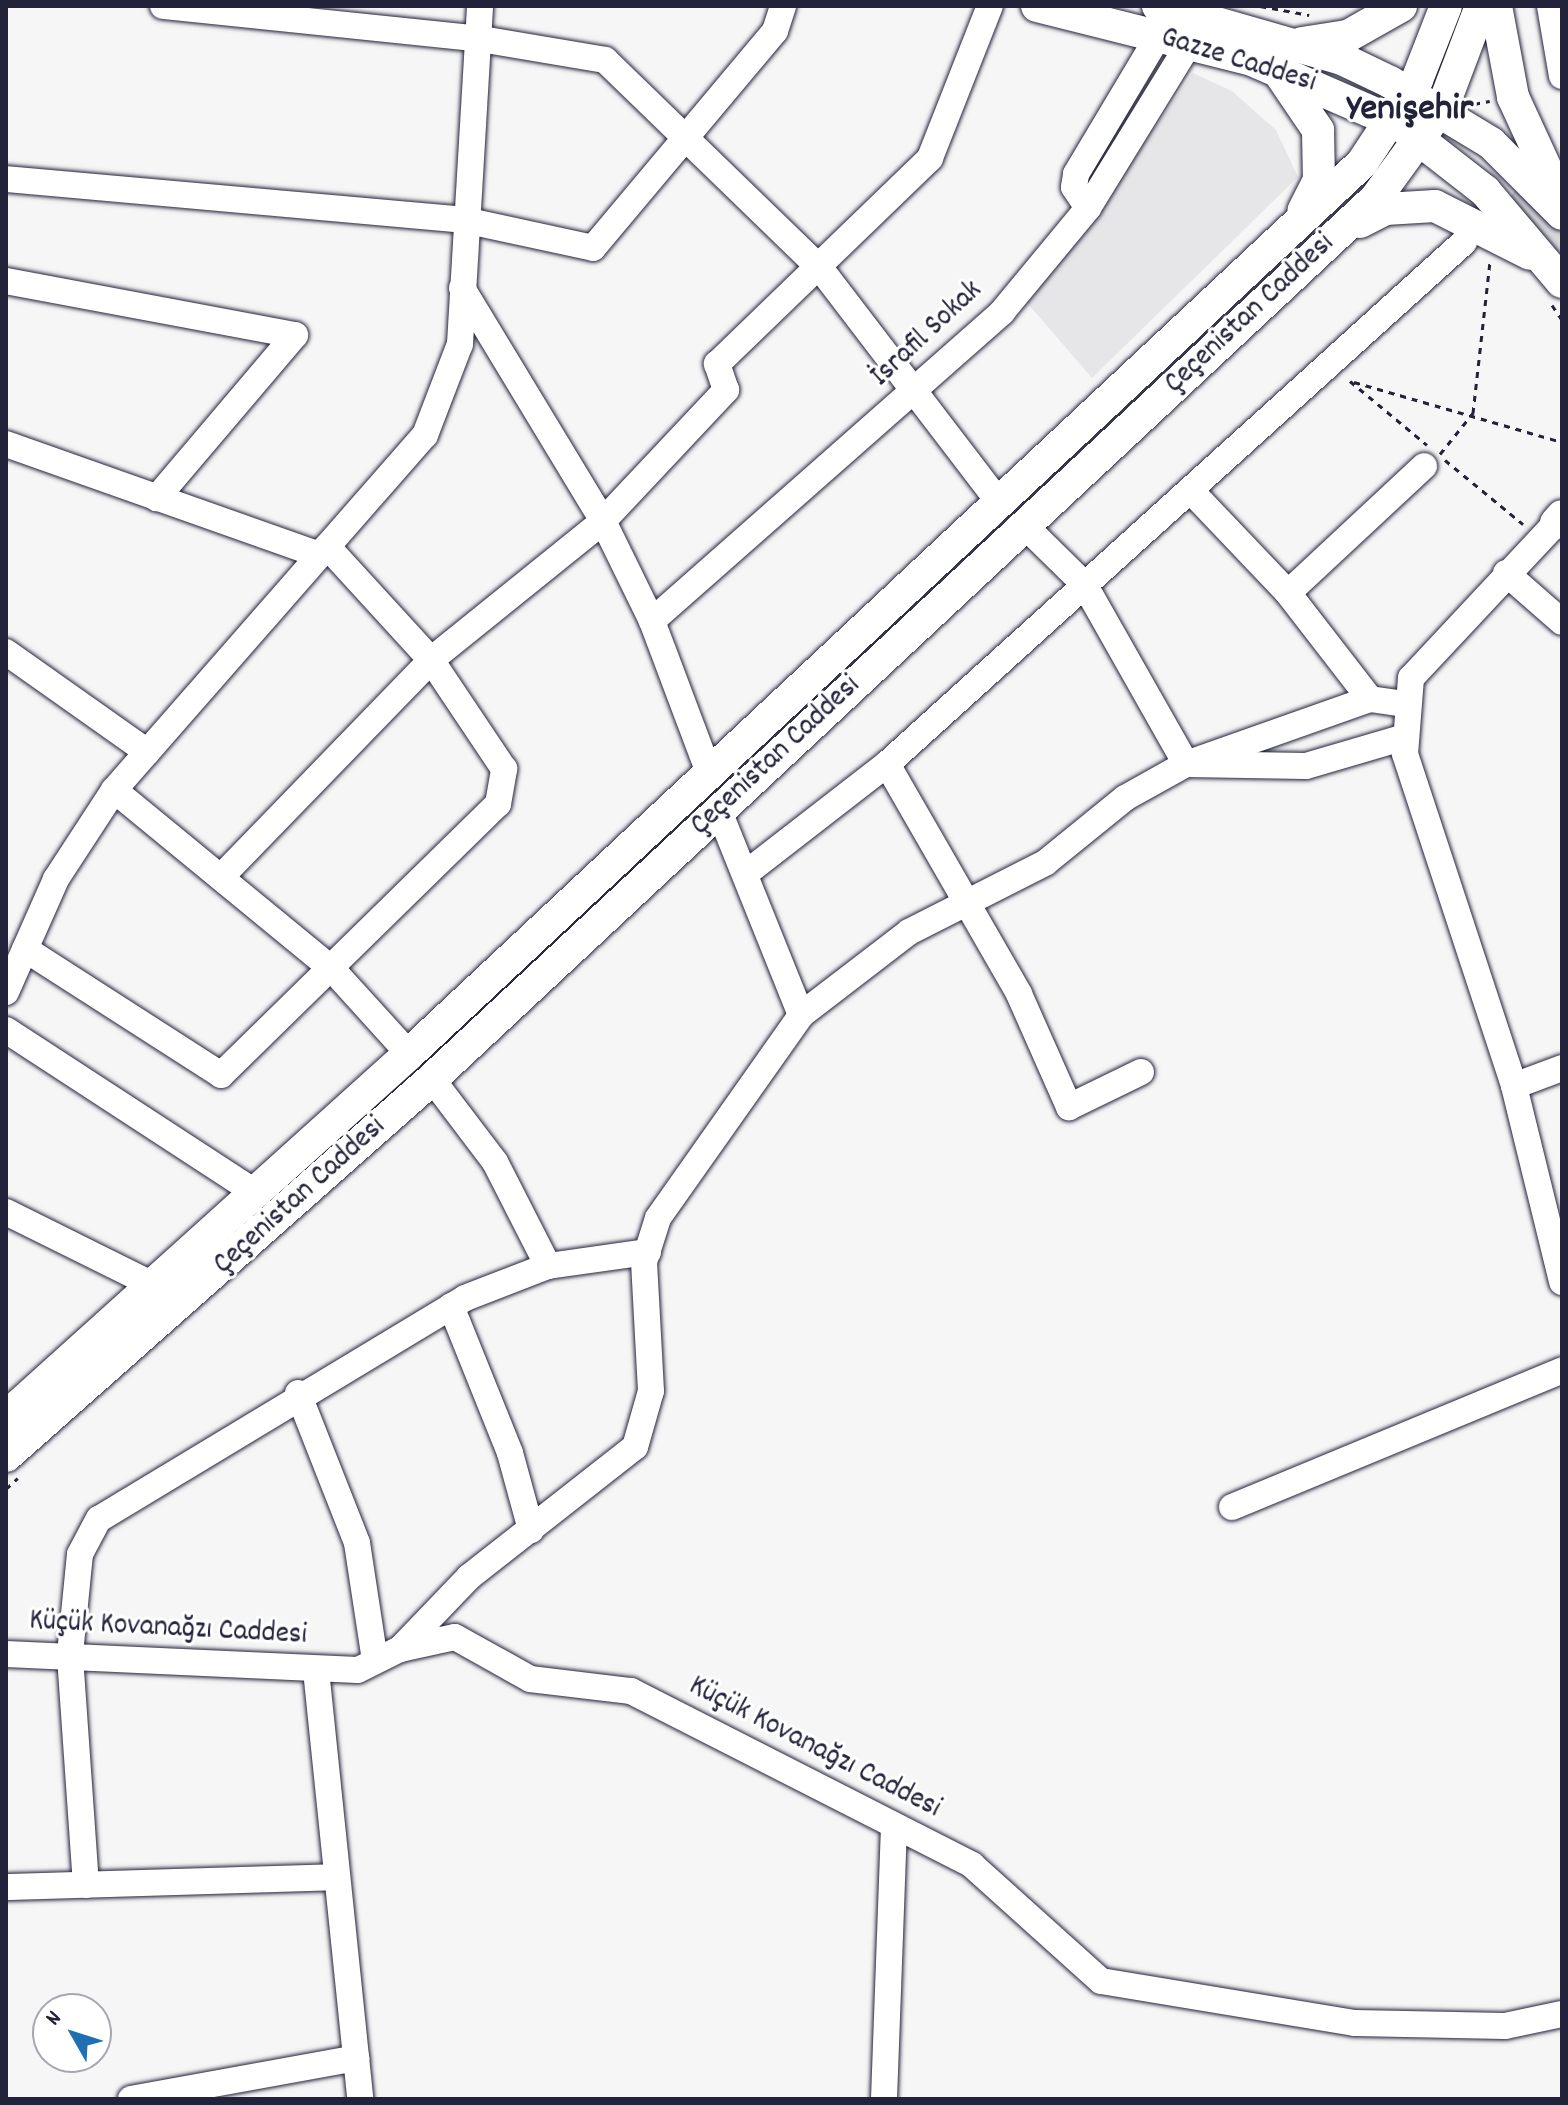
<!DOCTYPE html>
<html>
<head>
<meta charset="utf-8">
<style>
  body { margin:0 }
  #map { position:relative; width:1568px; height:2105px; overflow:hidden; background:#f6f6f7; font-family:Dekko,sans-serif }
  div>[style] { position:absolute }
  [style*='--x'] { left:calc(var(--x)*1px); top:calc(var(--y)*1px); width:calc(var(--w)*1px); rotate:calc(var(--a)*1deg) }
  .built>* { inset:0; background:#e6e6e9 }
  .green>* { inset:0; background:#d7d7db }
  .path>* { height:3px; margin-top:-1.5px; transform-origin:0; background:repeating-linear-gradient(90deg,#22223b 0 6px,transparent 0 12px) }
  .roads { filter:drop-shadow(0 0 2px #22223b) drop-shadow(0 0 2px #22223b) }
  .minor>* { height:26px; margin:-13px; padding:0 13px; transform-origin:13px; border-radius:13px; background:#fff }
  .major>* { height:32px; margin:-16px; padding:0 16px; transform-origin:16px; border-radius:16px; background:#fff }
  span { translate:-50% -50%; white-space:nowrap; text-align:center; line-height:1.15; -webkit-text-stroke:6px #fff; paint-order:stroke }
  .street-label { font-size:30px; color:#22223b }
  .district-label { font-size:38px; color:#22223b; font-weight:700 }
  .frame { position:absolute; inset:0; border:8px solid #22223b; pointer-events:none }
  .north { position:absolute; left:32px; top:1993px; width:80px; height:80px; box-sizing:border-box; background:#fff; border:2px solid #a7a7b1; border-radius:50%; rotate:309deg; font-size:22px; font-weight:700; line-height:32px; text-align:center; color:#22223b }
  .north::after { content:''; display:block; margin:auto; width:28px; height:36px; background:#1f6fb2; clip-path:polygon(50% 0,100% 100%,50% 72%,0 100%) }
</style>
</head>
<body>
<div id="map">
  <div class="built">
    <div style="clip-path:polygon(1193px 73px,1232px 91px,1276px 130px,1298px 177px,1092px 378px,1023px 298px,1061px 260px)"></div>
  </div>
  <div class="green">
    <div style="clip-path:polygon(1525px 177px,1562px 230px,1562px 256px,1504px 205px)"></div>
  </div>
  <div class="path">
    <div style="--x:1260;--y:6;--w:50;--a:10.4"></div>
    <div style="--x:1474;--y:104;--w:16;--a:-11"></div>
    <div style="--x:1552;--y:305;--w:18;--a:56"></div>
    <div style="--x:1350;--y:381;--w:100;--a:39.7"></div>
    <div style="--x:1354;--y:382;--w:216;--a:16.1"></div>
    <div style="--x:1440;--y:454;--w:53;--a:-51.2"></div>
    <div style="--x:1473;--y:413;--w:152;--a:-83.6"></div>
    <div style="--x:1445;--y:460;--w:101;--a:39.4"></div>
    <div style="--x:6;--y:1489;--w:16;--a:-43"></div>
  </div>
  <div class="roads">
    <div class="minor">
      <div style="--x:163;--y:6;--w:314;--a:5.9"></div>
      <div style="--x:475;--y:38;--w:132;--a:9.6"></div>
      <div style="--x:605;--y:60;--w:299;--a:44.1"></div>
      <div style="--x:820;--y:268;--w:293;--a:52.6"></div>
      <div style="--x:1550;--y:6;--w:71;--a:80.3"></div>
      <div style="--x:6;--y:179;--w:460;--a:5.1"></div>
      <div style="--x:464;--y:220;--w:132;--a:12.2"></div>
      <div style="--x:593;--y:248;--w:283;--a:-50"></div>
      <div style="--x:775;--y:31;--w:26;--a:-72"></div>
      <div style="--x:1088;--y:208;--w:25;--a:-124"></div>
      <div style="--x:1074;--y:187;--w:13;--a:-81"></div>
      <div style="--x:1076;--y:174;--w:158;--a:-59.2"></div>
      <div style="--x:6;--y:281;--w:294;--a:10.6"></div>
      <div style="--x:295;--y:335;--w:214;--a:130.3"></div>
      <div style="--x:462;--y:288;--w:272;--a:58.8"></div>
      <div style="--x:603;--y:521;--w:111;--a:63.9"></div>
      <div style="--x:652;--y:621;--w:162;--a:69.4"></div>
      <div style="--x:6;--y:444;--w:332;--a:19.5"></div>
      <div style="--x:1190;--y:490;--w:142;--a:46.4"></div>
      <div style="--x:1288;--y:593;--w:134;--a:52.3"></div>
      <div style="--x:1556;--y:523;--w:212;--a:133.1"></div>
      <div style="--x:1411;--y:678;--w:76;--a:94.5"></div>
      <div style="--x:1405;--y:754;--w:349;--a:71.8"></div>
      <div style="--x:1514;--y:1086;--w:202;--a:76.2"></div>
      <div style="--x:1506;--y:573;--w:74;--a:41.2"></div>
      <div style="--x:1288;--y:593;--w:186;--a:-43"></div>
      <div style="--x:652;--y:621;--w:467;--a:-41.4"></div>
      <div style="--x:1002;--y:312;--w:135;--a:-50.4"></div>
      <div style="--x:1088;--y:208;--w:193;--a:-58.4"></div>
      <div style="--x:6;--y:652;--w:173;--a:35.3"></div>
      <div style="--x:1405;--y:737;--w:103;--a:163.7"></div>
      <div style="--x:1306;--y:766;--w:120;--a:-179"></div>
      <div style="--x:1186;--y:764;--w:195;--a:-19.5"></div>
      <div style="--x:1370;--y:699;--w:36;--a:8"></div>
      <div style="--x:887;--y:764;--w:265;--a:60.1"></div>
      <div style="--x:1019;--y:994;--w:124;--a:66.1"></div>
      <div style="--x:1069;--y:1107;--w:80;--a:-25.9"></div>
      <div style="--x:114;--y:790;--w:282;--a:39.4"></div>
      <div style="--x:332;--y:969;--w:115;--a:47.8"></div>
      <div style="--x:719;--y:811;--w:220;--a:68.1"></div>
      <div style="--x:745;--y:874;--w:180;--a:-37.8"></div>
      <div style="--x:887;--y:764;--w:778;--a:-42.13"></div>
      <div style="--x:221;--y:877;--w:302;--a:-45.9"></div>
      <div style="--x:431;--y:660;--w:221;--a:-38.9"></div>
      <div style="--x:603;--y:521;--w:180;--a:-46.8"></div>
      <div style="--x:726;--y:390;--w:28;--a:-109"></div>
      <div style="--x:717;--y:364;--w:296;--a:-44"></div>
      <div style="--x:930;--y:158;--w:163;--a:-68.5"></div>
      <div style="--x:25;--y:949;--w:233;--a:32.7"></div>
      <div style="--x:221;--y:1075;--w:388;--a:-44.4"></div>
      <div style="--x:498;--y:804;--w:36;--a:-80"></div>
      <div style="--x:504;--y:769;--w:131;--a:-123.8"></div>
      <div style="--x:431;--y:660;--w:154;--a:-132.4"></div>
      <div style="--x:6;--y:992;--w:124;--a:-66.1"></div>
      <div style="--x:56;--y:879;--w:106;--a:-56.9"></div>
      <div style="--x:114;--y:790;--w:472;--a:-48.8"></div>
      <div style="--x:425;--y:435;--w:97;--a:-69"></div>
      <div style="--x:460;--y:344;--w:339;--a:-86.6"></div>
      <div style="--x:6;--y:1030;--w:298;--a:33.1"></div>
      <div style="--x:432;--y:1079;--w:104;--a:52.8"></div>
      <div style="--x:495;--y:1162;--w:117;--a:63"></div>
      <div style="--x:1514;--y:1086;--w:51;--a:-20.6"></div>
      <div style="--x:6;--y:1212;--w:164;--a:26.4"></div>
      <div style="--x:451;--y:1306;--w:158;--a:68.1"></div>
      <div style="--x:510;--y:1453;--w:80;--a:74.7"></div>
      <div style="--x:298;--y:1393;--w:161;--a:68.5"></div>
      <div style="--x:357;--y:1543;--w:119;--a:81.3"></div>
      <div style="--x:1232;--y:1507;--w:357;--a:-22.5"></div>
      <div style="--x:400;--y:1649;--w:100;--a:-46.2"></div>
      <div style="--x:469;--y:1577;--w:211;--a:-38.1"></div>
      <div style="--x:635;--y:1447;--w:58;--a:-74.1"></div>
      <div style="--x:651;--y:1391;--w:129;--a:-93.1"></div>
      <div style="--x:644;--y:1262;--w:46;--a:-72.3"></div>
      <div style="--x:658;--y:1218;--w:248;--a:-54.8"></div>
      <div style="--x:801;--y:1015;--w:136;--a:-37.5"></div>
      <div style="--x:909;--y:932;--w:153;--a:-26.9"></div>
      <div style="--x:1045;--y:863;--w:103;--a:-39.1"></div>
      <div style="--x:1125;--y:798;--w:70;--a:-29.1"></div>
      <div style="--x:1186;--y:764;--w:207;--a:-119.5"></div>
      <div style="--x:1084;--y:584;--w:84;--a:-135.5"></div>
      <div style="--x:6;--y:1654;--w:352;--a:2.6"></div>
      <div style="--x:358;--y:1670;--w:47;--a:-26.6"></div>
      <div style="--x:400;--y:1649;--w:56;--a:-12.3"></div>
      <div style="--x:455;--y:1637;--w:86;--a:29.2"></div>
      <div style="--x:530;--y:1679;--w:102;--a:6.8"></div>
      <div style="--x:631;--y:1691;--w:383;--a:27"></div>
      <div style="--x:972;--y:1865;--w:173;--a:42"></div>
      <div style="--x:1101;--y:1981;--w:257;--a:9.4"></div>
      <div style="--x:1355;--y:2023;--w:150;--a:1.1"></div>
      <div style="--x:1505;--y:2026;--w:58;--a:-11.9"></div>
      <div style="--x:316;--y:1670;--w:431;--a:84.1"></div>
      <div style="--x:86;--y:1885;--w:232;--a:-94"></div>
      <div style="--x:70;--y:1654;--w:100;--a:-84.3"></div>
      <div style="--x:80;--y:1554;--w:40;--a:-62"></div>
      <div style="--x:99;--y:1519;--w:428;--a:-31.1"></div>
      <div style="--x:465;--y:1298;--w:89;--a:-21.1"></div>
      <div style="--x:548;--y:1266;--w:101;--a:-8"></div>
      <div style="--x:6;--y:1887;--w:331;--a:-1.7"></div>
      <div style="--x:131;--y:2099;--w:229;--a:-10.3"></div>
      <div style="--x:884;--y:2099;--w:273;--a:-87.9"></div>
    </div>
    <div class="major">
      <div style="--x:1037;--y:6;--w:222;--a:14.1"></div>
      <div style="--x:1252;--y:60;--w:160;--a:23.5"></div>
      <div style="--x:1399;--y:124;--w:109;--a:37.9"></div>
      <div style="--x:1485;--y:191;--w:119;--a:49.8"></div>
      <div style="--x:1158;--y:6;--w:191;--a:16.1"></div>
      <div style="--x:1342;--y:59;--w:53;--a:25.6"></div>
      <div style="--x:1390;--y:82;--w:118;--a:31.1"></div>
      <div style="--x:1491;--y:143;--w:100;--a:45"></div>
      <div style="--x:1496;--y:6;--w:93;--a:79.4"></div>
      <div style="--x:1513;--y:97;--w:110;--a:65.3"></div>
      <div style="--x:1302;--y:43;--w:47;--a:-8.7"></div>
      <div style="--x:1348;--y:36;--w:61;--a:-29.5"></div>
      <div style="--x:1280;--y:74;--w:68;--a:55.8"></div>
      <div style="--x:1318;--y:130;--w:50;--a:88.9"></div>
      <div style="--x:1319;--y:180;--w:34;--a:117"></div>
      <div style="--x:1360;--y:222;--w:28;--a:-27"></div>
      <div style="--x:1385;--y:209;--w:50;--a:-3.4"></div>
      <div style="--x:1435;--y:206;--w:106;--a:26.8"></div>
      <div style="--x:1556;--y:523;--w:9;--a:-49"></div>
      <div style="--x:6;--y:1417;--w:542;--a:-42.01"></div>
      <div style="--x:409;--y:1054;--w:1305;--a:-43.07"></div>
      <div style="--x:1362;--y:163;--w:100;--a:-56.5"></div>
      <div style="--x:1417;--y:80;--w:79;--a:-68.6"></div>
      <div style="--x:6;--y:1456;--w:569;--a:-41.51"></div>
      <div style="--x:432;--y:1079;--w:1291;--a:-43.02"></div>
      <div style="--x:1376;--y:198;--w:116;--a:-54.1"></div>
      <div style="--x:1444;--y:104;--w:105;--a:-69.3"></div>
    </div>
  </div>
  <div class="street-label">
    <span style="left:1238px;top:62px;rotate:17deg">Gazze Caddesi</span>
    <span style="left:1251px;top:315px;rotate:-43deg">Çeçenistan Caddesi</span>
    <span style="left:928px;top:335px;rotate:-43deg">İsrafil Sokak</span>
    <span style="left:777px;top:757px;rotate:-43deg">Çeçenistan Caddesi</span>
    <span style="left:301px;top:1197px;rotate:-42deg">Çeçenistan Caddesi</span>
    <span style="left:168px;top:1630px;rotate:3deg">Küçük Kovanağzı Caddesi</span>
    <span style="left:814px;top:1749px;rotate:27deg">Küçük Kovanağzı Caddesi</span>
  </div>
  <div class="district-label">
    <span style="left:1410px;top:111px">Yenişehir</span>
  </div>
  <div class="frame"></div>
  <div class="north">N</div>
</div>
</body>
</html>
